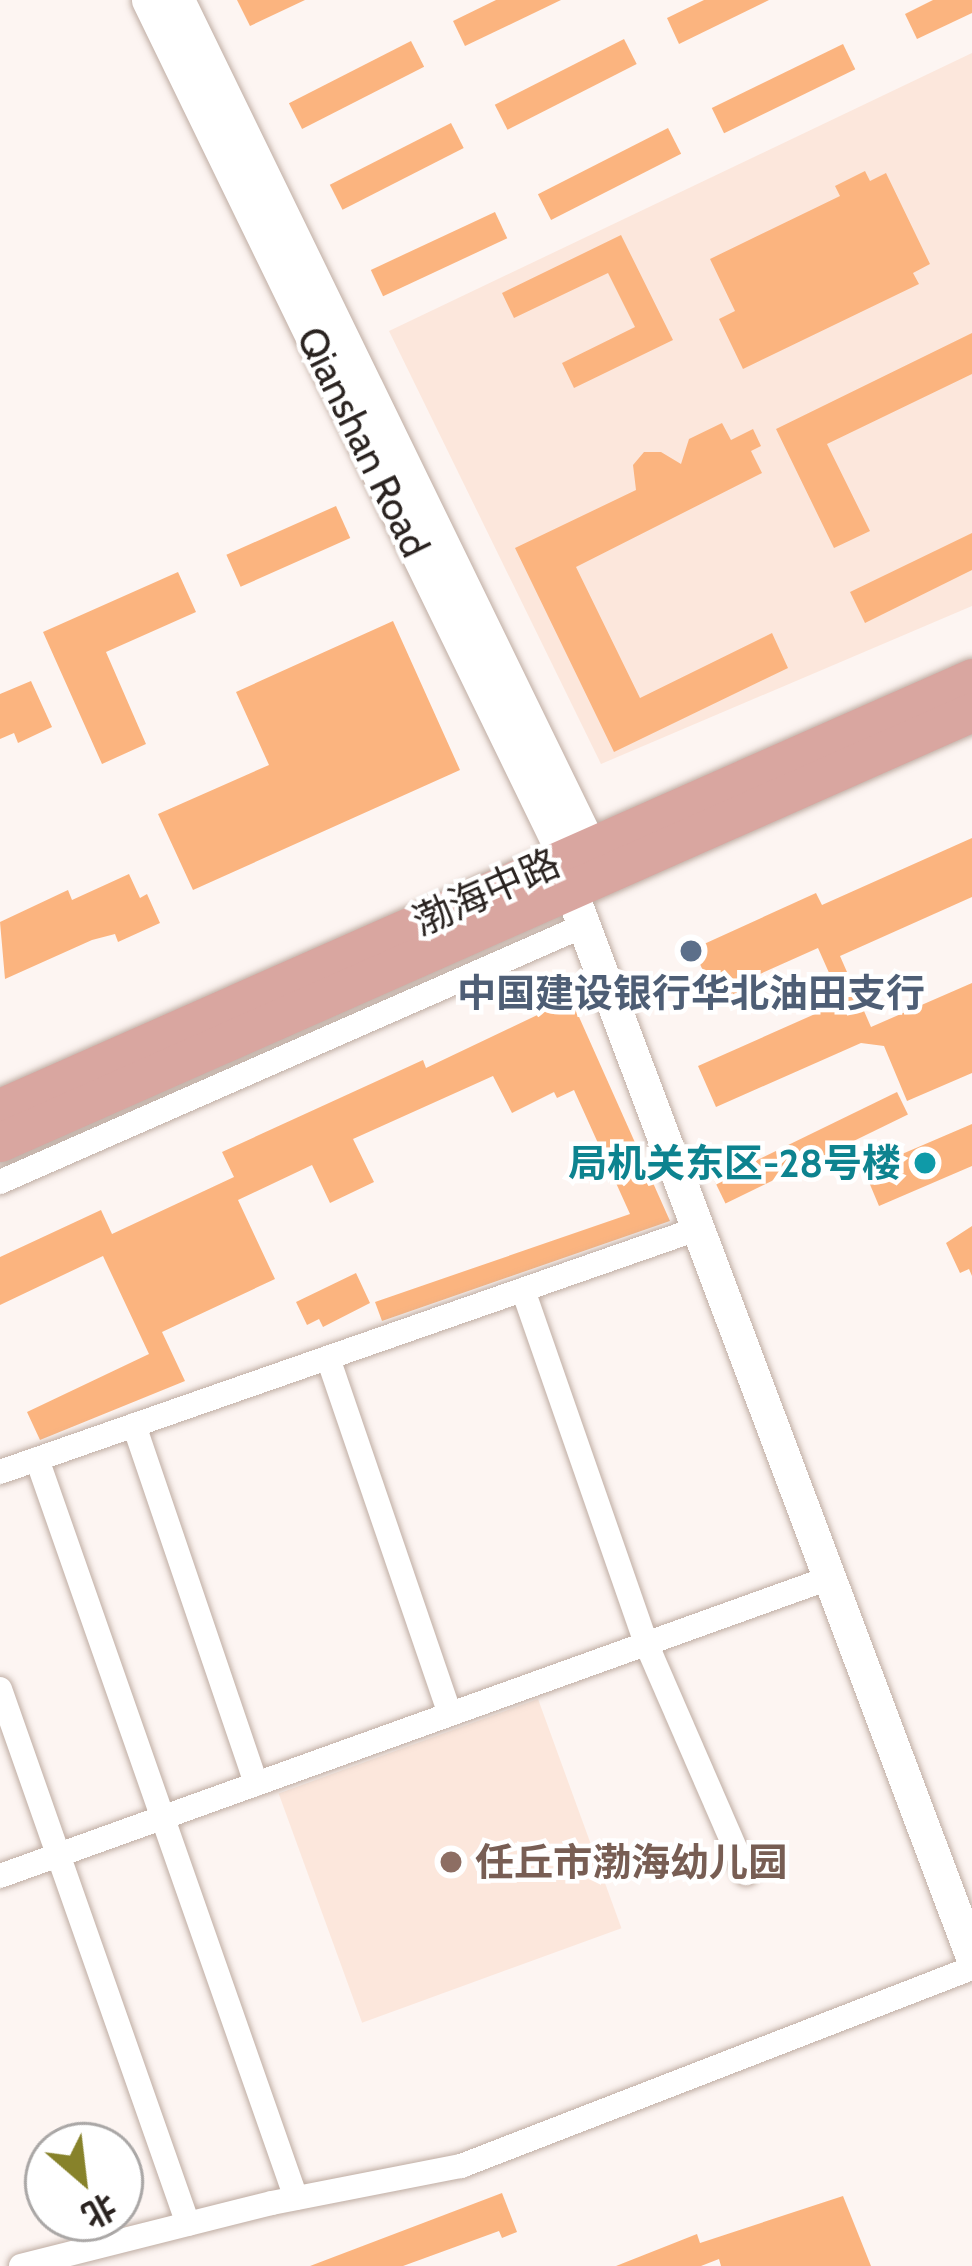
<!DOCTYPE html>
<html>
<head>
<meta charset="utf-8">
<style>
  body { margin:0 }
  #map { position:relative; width:972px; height:2266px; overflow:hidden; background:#fdf5f2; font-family:Cabin,"Noto Sans SC",sans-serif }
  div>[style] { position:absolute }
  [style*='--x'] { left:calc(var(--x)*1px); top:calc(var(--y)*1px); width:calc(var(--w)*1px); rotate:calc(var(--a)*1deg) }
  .built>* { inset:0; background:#fce7dc; transform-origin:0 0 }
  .building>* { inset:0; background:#fbb47f; transform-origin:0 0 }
  .roads { filter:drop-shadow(0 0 3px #bfada3) drop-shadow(0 0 3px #bfada3) }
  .street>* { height:24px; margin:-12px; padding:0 12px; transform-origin:12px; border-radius:12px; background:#fff }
  .secondary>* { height:33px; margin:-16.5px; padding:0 16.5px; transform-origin:16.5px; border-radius:16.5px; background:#fff }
  .primary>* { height:39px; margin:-19.5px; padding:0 19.5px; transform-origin:19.5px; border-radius:19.5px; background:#d9a6a0 }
  .dots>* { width:33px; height:33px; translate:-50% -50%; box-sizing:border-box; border:6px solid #fff; border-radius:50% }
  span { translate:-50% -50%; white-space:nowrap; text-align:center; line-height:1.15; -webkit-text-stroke:9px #fff; paint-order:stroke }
  .street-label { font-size:39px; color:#2a2320 }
  .service-label { font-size:39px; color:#4e5e75; font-weight:700 }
  .culture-label { font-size:39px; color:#0d838f; font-weight:700 }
  .right { translate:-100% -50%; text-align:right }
  .education-label { font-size:39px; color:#785e54; font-weight:700 }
  .left { translate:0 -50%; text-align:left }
  .north { position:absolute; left:24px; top:2122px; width:120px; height:120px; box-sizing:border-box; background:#fff; border:3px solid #aaa7a6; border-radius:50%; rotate:152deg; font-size:33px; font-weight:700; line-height:48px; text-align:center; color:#2a2320 }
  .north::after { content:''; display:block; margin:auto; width:42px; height:54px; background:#87822a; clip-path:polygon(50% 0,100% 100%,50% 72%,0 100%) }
</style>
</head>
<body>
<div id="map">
  <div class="built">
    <div style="clip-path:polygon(972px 53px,972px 606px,601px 764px,389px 331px)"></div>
    <div style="left:538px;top:1699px;width:244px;height:276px;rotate:70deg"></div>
  </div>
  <div class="building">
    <div style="clip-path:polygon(237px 0,305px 0,250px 26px)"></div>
    <div style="clip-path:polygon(496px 0,561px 0,465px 46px,453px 21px)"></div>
    <div style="clip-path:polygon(704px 0,769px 0,679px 44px,667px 18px)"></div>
    <div style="clip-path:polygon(933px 0,972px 0,972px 13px,917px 39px,905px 14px)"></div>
    <div style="left:624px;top:39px;width:28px;height:145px;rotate:63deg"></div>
    <div style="left:411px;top:41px;width:29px;height:137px;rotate:63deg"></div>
    <div style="left:843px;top:44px;width:28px;height:146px;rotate:64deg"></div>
    <div style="left:451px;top:123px;width:28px;height:136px;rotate:63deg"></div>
    <div style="left:668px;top:128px;width:29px;height:146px;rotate:63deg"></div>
    <div style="clip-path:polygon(865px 171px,870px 181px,886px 173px,930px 264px,913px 273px,919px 284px,743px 369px,719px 319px,735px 311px,710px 259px,840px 196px,835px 186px)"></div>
    <div style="left:495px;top:212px;width:29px;height:137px;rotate:65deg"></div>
    <div style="clip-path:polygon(621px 235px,673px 340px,574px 388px,562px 363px,635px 327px,608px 273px,514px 318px,502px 293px)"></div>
    <div style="clip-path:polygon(972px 333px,972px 374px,827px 444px,870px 531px,834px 548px,776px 429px)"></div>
    <div style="clip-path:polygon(722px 423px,731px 440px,753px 429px,761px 446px,751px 451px,762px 473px,576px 567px,640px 698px,772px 633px,788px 668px,614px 752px,515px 548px,636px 490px,633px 465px,644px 452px,661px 452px,681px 464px,689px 439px)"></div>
    <div style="left:336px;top:506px;width:35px;height:120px;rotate:66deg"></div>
    <div style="clip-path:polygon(972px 533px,972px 570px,865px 623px,850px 592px)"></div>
    <div style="clip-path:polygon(178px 572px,196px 612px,106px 652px,146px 744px,102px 764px,43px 632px)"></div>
    <div style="clip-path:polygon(393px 621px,460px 770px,193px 890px,158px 814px,269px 765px,236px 692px)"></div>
    <div style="clip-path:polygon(31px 681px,52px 727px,18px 743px,14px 733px,0 739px,0 694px)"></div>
    <div style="clip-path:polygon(972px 838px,972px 897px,840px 956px,871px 1027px,972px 983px,972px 1073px,907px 1101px,884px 1046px,861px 1043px,716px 1107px,698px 1066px,842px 1002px,818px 948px,742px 982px,745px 989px,717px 1001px,693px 949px,816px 893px,822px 905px)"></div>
    <div style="clip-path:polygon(129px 874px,140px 898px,147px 894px,160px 923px,118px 942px,115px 934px,92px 940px,5px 979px,0 922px,68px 890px,72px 900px)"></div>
    <div style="clip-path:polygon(571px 999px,670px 1221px,382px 1321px,375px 1302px,630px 1214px,574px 1090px,557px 1098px,554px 1092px,512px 1113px,493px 1076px,353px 1139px,374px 1182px,330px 1203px,312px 1165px,238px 1200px,275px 1279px,162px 1332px,185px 1381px,40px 1440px,27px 1412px,149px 1354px,103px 1256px,0 1305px,0 1257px,101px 1210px,112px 1234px,234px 1177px,222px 1152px,423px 1060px,426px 1068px)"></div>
    <div style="left:897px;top:1092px;width:25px;height:203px;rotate:64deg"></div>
    <div style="clip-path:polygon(972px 1124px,972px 1166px,879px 1206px,866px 1175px,876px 1171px,874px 1166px)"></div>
    <div style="clip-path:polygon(972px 1226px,972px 1276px,969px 1269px,960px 1273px,946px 1243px)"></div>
    <div style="clip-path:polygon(356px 1273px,370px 1303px,323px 1327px,319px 1319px,307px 1325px,296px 1302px)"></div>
    <div style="clip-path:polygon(502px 2193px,517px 2232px,502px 2238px,499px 2231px,403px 2266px,310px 2266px)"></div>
    <div style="clip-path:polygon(843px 2196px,871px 2266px,721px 2266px,719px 2259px,701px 2266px,616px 2266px,697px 2234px,700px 2243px)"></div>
  </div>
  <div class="roads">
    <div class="street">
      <div style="--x:0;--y:1182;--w:637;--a:-23.71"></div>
      <div style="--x:523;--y:1290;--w:374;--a:70.8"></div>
      <div style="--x:646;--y:1643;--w:251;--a:66.5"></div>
      <div style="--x:328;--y:1358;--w:376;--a:71.1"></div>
      <div style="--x:134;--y:1425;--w:379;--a:71.2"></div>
      <div style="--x:37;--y:1459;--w:783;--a:70.69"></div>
      <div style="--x:0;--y:1472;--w:738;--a:-19.22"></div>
      <div style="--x:0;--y:1689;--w:567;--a:70.64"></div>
      <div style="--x:0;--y:1876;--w:881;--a:-19.77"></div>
      <div style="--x:21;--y:2266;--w:259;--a:-14.1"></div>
      <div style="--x:272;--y:2203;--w:193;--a:-11.1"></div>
      <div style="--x:461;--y:2166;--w:548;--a:-21.18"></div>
    </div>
    <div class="secondary">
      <div style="--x:148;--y:0;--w:976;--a:64.06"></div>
      <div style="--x:178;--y:0;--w:964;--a:64.05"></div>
      <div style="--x:570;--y:889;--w:1141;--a:69.37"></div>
    </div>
    <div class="primary">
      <div style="--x:0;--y:1108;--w:1063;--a:-23.86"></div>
      <div style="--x:0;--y:1142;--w:1063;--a:-23.86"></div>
    </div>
  </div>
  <div class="dots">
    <div style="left:691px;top:951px;background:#5c6f8a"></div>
    <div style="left:925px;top:1163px;background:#0f9aa8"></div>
    <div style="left:451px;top:1862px;background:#8d6e63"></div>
  </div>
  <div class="street-label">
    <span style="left:363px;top:442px;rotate:64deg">Qianshan Road</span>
    <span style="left:486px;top:892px;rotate:-24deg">渤海中路</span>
  </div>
  <div class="service-label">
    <span style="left:691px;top:993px">中国建设银行华北油田支行</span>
  </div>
  <div class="culture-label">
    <span class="right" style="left:901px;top:1163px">局机关东区-28号楼</span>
  </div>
  <div class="education-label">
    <span class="left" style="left:475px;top:1862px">任丘市渤海幼儿园</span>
  </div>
  <div class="north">北</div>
</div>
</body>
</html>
